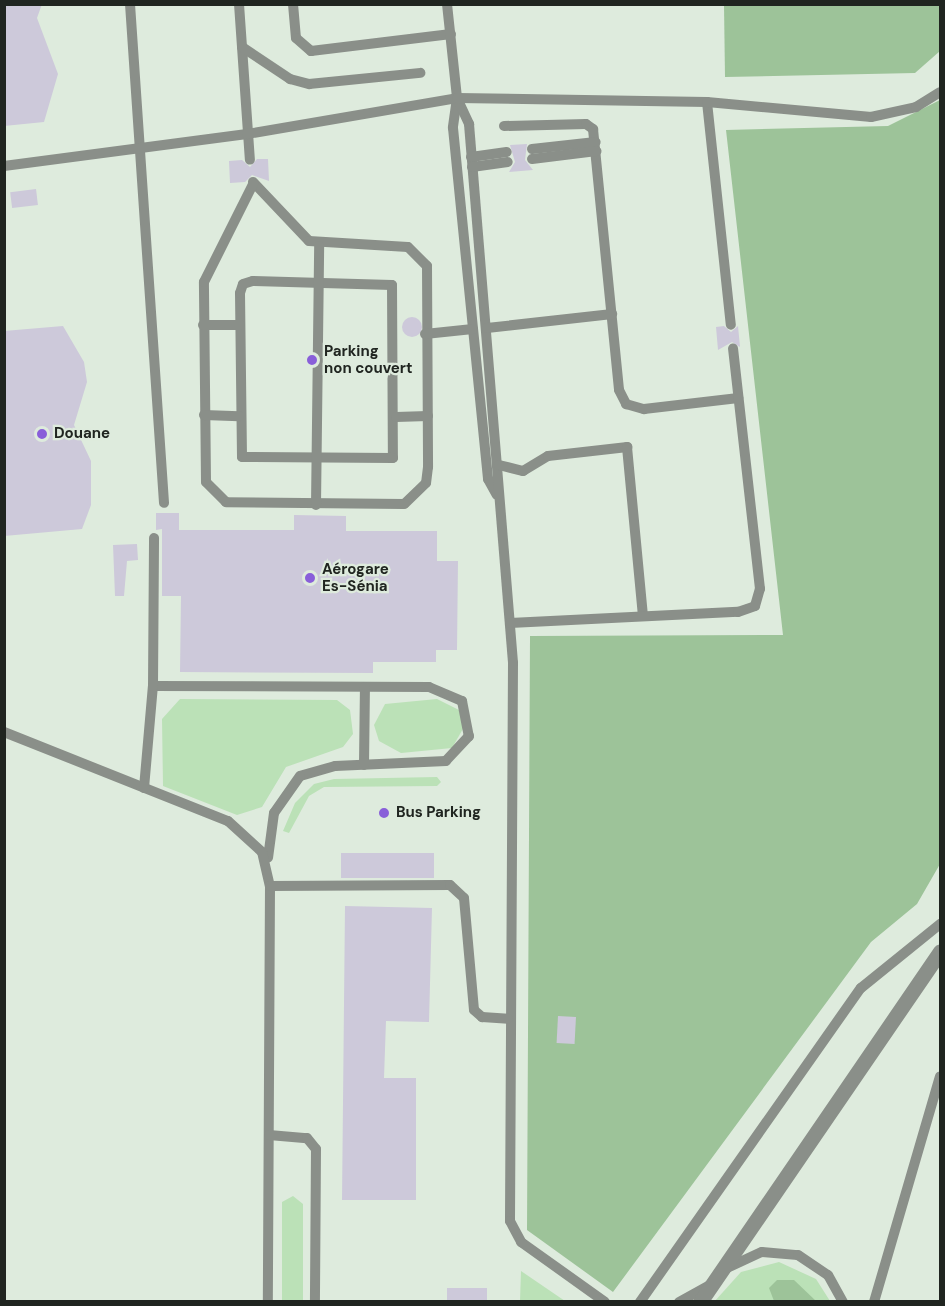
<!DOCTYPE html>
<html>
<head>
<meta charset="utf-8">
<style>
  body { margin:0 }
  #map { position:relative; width:945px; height:1306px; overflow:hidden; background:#deebdd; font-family:"DM Sans",sans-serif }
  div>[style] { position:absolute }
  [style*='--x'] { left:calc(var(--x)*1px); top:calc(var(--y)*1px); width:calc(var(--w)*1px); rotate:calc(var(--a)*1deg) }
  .green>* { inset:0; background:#bbe1b7 }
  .forest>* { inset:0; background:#9dc399 }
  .building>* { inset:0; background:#cdc9da; transform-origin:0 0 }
  .round { border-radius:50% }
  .service>* { height:10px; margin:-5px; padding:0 5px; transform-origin:5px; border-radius:5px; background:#8a8f89 }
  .tertiary>* { height:15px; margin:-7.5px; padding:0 7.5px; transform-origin:7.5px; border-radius:7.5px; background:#8a8f89 }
  .dots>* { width:16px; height:16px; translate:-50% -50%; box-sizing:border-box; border:3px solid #deebdd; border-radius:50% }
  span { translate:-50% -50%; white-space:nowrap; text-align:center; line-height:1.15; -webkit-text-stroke:4.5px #deebdd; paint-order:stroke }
  .poi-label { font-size:15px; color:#202520; font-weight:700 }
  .left { translate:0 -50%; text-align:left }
  .frame { position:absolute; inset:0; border:6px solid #202520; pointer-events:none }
</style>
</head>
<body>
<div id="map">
  <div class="green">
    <div style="clip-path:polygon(180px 699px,337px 700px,350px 710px,353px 734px,343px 747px,286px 767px,262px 807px,237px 815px,163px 786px,162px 719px)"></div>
    <div style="clip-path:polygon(437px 699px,459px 710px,464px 727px,452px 748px,401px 753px,379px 741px,374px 725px,385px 704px)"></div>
    <div style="clip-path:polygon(437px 777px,441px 782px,437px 786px,324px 787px,309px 796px,289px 833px,283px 831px,295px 803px,314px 784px,334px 779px)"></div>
    <div style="clip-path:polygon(293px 1196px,303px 1204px,303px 1301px,282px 1301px,282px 1202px)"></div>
    <div style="clip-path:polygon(779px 1262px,816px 1279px,830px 1301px,714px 1302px,741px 1272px)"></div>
    <div style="clip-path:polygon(521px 1271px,565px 1301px,520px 1301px)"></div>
  </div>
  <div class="forest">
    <div style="clip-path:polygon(724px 5px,940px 5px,940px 51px,915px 73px,725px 77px)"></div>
    <div style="clip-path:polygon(940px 100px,940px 864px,917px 904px,871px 942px,613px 1292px,527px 1230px,530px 636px,783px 635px,726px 130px,888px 126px)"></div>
    <div style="clip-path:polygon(777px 1280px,794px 1280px,816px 1301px,774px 1301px,769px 1288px)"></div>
  </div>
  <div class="building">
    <div style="clip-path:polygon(4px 4px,42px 4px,37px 18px,58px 74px,44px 122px,4px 126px)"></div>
    <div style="clip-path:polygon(527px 144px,525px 160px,533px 170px,509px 172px,515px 162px,510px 145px)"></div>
    <div style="clip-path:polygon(257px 159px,268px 159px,269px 181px,252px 175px,245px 182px,230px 183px,229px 161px,242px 160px,250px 167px)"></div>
    <div style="left:36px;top:189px;width:16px;height:26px;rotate:83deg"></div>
    <div class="round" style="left:402px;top:317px;width:20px;height:20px"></div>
    <div style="clip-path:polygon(63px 326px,84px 362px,87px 382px,74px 425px,91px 461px,91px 505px,82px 529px,4px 536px,4px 331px)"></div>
    <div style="clip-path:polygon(724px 326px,731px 332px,738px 326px,740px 347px,732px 342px,718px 350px,716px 327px)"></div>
    <div style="clip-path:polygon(156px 513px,179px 513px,179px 530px,294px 530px,294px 515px,346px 516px,346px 531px,437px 531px,437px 561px,458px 561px,457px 650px,436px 650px,436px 662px,373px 662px,373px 673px,180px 672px,181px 596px,162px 596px,162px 529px,156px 530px)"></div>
    <div style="clip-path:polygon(137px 544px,138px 560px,127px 561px,124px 596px,115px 596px,113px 545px)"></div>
    <div style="left:434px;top:853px;width:25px;height:93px;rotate:90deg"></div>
    <div style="clip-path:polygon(345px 906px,432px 908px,429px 1022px,386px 1021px,384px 1078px,416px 1078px,416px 1200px,342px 1200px)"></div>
    <div style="left:558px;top:1016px;width:18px;height:27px;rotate:3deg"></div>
    <div style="left:447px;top:1288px;width:40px;height:14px"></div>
  </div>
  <div class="service">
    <div style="--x:130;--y:4;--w:500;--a:86.1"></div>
    <div style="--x:239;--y:4;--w:156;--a:86"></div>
    <div style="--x:293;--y:4;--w:34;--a:85"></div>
    <div style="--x:296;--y:38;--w:20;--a:41"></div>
    <div style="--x:311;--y:51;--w:141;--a:-6.9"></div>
    <div style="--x:447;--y:4;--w:95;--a:83.9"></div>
    <div style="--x:457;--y:98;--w:30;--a:98"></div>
    <div style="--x:453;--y:128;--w:353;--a:84.3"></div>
    <div style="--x:488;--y:479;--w:18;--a:61"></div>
    <div style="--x:242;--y:47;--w:58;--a:33.7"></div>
    <div style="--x:290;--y:79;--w:20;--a:15"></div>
    <div style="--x:309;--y:84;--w:112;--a:-5.7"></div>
    <div style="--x:457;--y:98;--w:29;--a:65"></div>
    <div style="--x:469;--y:124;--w:541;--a:85.33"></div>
    <div style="--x:513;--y:663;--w:558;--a:90.31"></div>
    <div style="--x:510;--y:1221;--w:24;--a:62"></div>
    <div style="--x:521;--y:1242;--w:103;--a:35.5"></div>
    <div style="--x:707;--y:102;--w:224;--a:83.9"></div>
    <div style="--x:504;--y:126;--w:82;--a:-1.4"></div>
    <div style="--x:586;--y:124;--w:9;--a:36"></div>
    <div style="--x:593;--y:129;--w:262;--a:84.3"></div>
    <div style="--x:619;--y:390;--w:16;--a:63"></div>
    <div style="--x:626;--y:404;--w:19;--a:16"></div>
    <div style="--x:644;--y:409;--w:95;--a:-6.7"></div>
    <div style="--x:532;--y:149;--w:64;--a:-6.2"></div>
    <div style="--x:471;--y:157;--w:36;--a:-8"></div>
    <div style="--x:532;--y:159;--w:65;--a:-7"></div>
    <div style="--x:4;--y:166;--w:245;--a:-7.5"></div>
    <div style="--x:247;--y:134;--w:213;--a:-9.7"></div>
    <div style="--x:457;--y:98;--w:250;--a:0.9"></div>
    <div style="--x:707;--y:102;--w:165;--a:5.2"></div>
    <div style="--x:871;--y:117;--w:46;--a:-12.5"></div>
    <div style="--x:916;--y:107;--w:28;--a:-32"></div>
    <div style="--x:472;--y:167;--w:36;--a:-8"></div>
    <div style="--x:253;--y:182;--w:81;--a:46.5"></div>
    <div style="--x:309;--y:241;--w:99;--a:3.5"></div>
    <div style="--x:408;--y:247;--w:27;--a:45"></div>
    <div style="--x:427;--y:266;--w:201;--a:89.7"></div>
    <div style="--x:428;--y:467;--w:16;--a:97"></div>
    <div style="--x:426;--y:483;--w:30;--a:136"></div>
    <div style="--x:404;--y:504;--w:178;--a:-179.4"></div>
    <div style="--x:226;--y:502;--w:28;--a:-135"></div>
    <div style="--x:206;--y:482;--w:200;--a:-90.6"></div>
    <div style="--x:204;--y:282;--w:110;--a:-63.4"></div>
    <div style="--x:253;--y:281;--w:139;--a:1.6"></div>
    <div style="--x:392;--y:285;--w:173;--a:89.7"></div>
    <div style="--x:393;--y:458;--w:151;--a:-179.6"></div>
    <div style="--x:242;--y:457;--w:164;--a:-90.7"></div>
    <div style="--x:240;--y:293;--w:9;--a:-72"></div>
    <div style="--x:243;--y:284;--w:10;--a:-17"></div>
    <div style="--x:203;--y:325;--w:37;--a:0"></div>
    <div style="--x:487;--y:328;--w:126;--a:-6.4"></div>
    <div style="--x:425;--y:334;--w:48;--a:-5.9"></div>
    <div style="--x:204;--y:415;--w:35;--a:2"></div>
    <div style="--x:396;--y:417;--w:32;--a:-2"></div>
    <div style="--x:499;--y:465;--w:25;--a:14"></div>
    <div style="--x:523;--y:471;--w:29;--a:-31"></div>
    <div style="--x:548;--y:456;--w:80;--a:-6.5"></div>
    <div style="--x:627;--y:447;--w:169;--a:84.6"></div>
    <div style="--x:316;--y:505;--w:259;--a:-89.3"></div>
    <div style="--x:510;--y:623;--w:228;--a:-2.8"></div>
    <div style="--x:738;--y:612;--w:18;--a:-19"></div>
    <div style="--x:755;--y:606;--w:18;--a:-74"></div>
    <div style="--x:760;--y:589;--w:242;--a:-96.4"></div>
    <div style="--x:153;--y:686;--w:276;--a:0.2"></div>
    <div style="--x:429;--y:687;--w:36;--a:23"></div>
    <div style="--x:462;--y:701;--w:36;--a:79"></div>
    <div style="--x:469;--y:736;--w:34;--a:133"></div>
    <div style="--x:446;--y:761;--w:111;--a:177.4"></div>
    <div style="--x:335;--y:766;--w:36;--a:164"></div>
    <div style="--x:300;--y:776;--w:45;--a:125.1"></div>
    <div style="--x:274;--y:813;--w:45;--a:97.6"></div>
    <div style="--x:4;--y:732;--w:241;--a:21.7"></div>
    <div style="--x:228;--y:821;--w:46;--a:42.4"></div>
    <div style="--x:262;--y:852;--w:35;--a:77"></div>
    <div style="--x:270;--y:886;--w:416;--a:90.3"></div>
    <div style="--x:364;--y:765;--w:78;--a:-89.3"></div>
    <div style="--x:144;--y:788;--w:102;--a:-85"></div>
    <div style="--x:153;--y:686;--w:148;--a:-89.6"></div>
    <div style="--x:270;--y:886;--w:180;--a:-0.3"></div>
    <div style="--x:450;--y:885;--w:19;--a:43"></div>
    <div style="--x:464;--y:898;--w:112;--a:84.9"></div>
    <div style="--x:474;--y:1010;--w:11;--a:41"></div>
    <div style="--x:482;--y:1017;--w:26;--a:4"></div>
    <div style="--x:269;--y:1135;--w:38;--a:5"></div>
    <div style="--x:307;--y:1138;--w:14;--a:51"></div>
    <div style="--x:316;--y:1149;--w:153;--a:90.4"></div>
    <div style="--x:727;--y:1268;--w:38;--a:-25"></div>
    <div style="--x:762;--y:1252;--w:36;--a:5"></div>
    <div style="--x:798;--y:1255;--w:36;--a:34"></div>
    <div style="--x:828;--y:1275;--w:31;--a:61"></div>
    <div style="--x:640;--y:1302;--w:384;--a:-54.9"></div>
    <div style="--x:861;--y:988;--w:102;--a:-39"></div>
    <div style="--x:679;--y:1302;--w:33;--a:-29"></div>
    <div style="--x:874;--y:1302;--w:235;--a:-73.7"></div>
  </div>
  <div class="tertiary">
    <div style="--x:700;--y:1302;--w:425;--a:-55.6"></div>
  </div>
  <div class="dots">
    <div style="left:312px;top:360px;background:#895fd9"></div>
    <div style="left:42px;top:434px;background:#895fd9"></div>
    <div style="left:310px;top:578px;background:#895fd9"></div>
    <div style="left:384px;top:813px;background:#895fd9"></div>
  </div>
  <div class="poi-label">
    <span class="left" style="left:324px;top:360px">Parking<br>non couvert</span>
    <span class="left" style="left:54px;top:434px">Douane</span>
    <span class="left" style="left:322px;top:578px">Aérogare<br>Es-Sénia</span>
    <span class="left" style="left:396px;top:813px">Bus Parking</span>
  </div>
  <div class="frame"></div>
</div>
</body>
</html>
